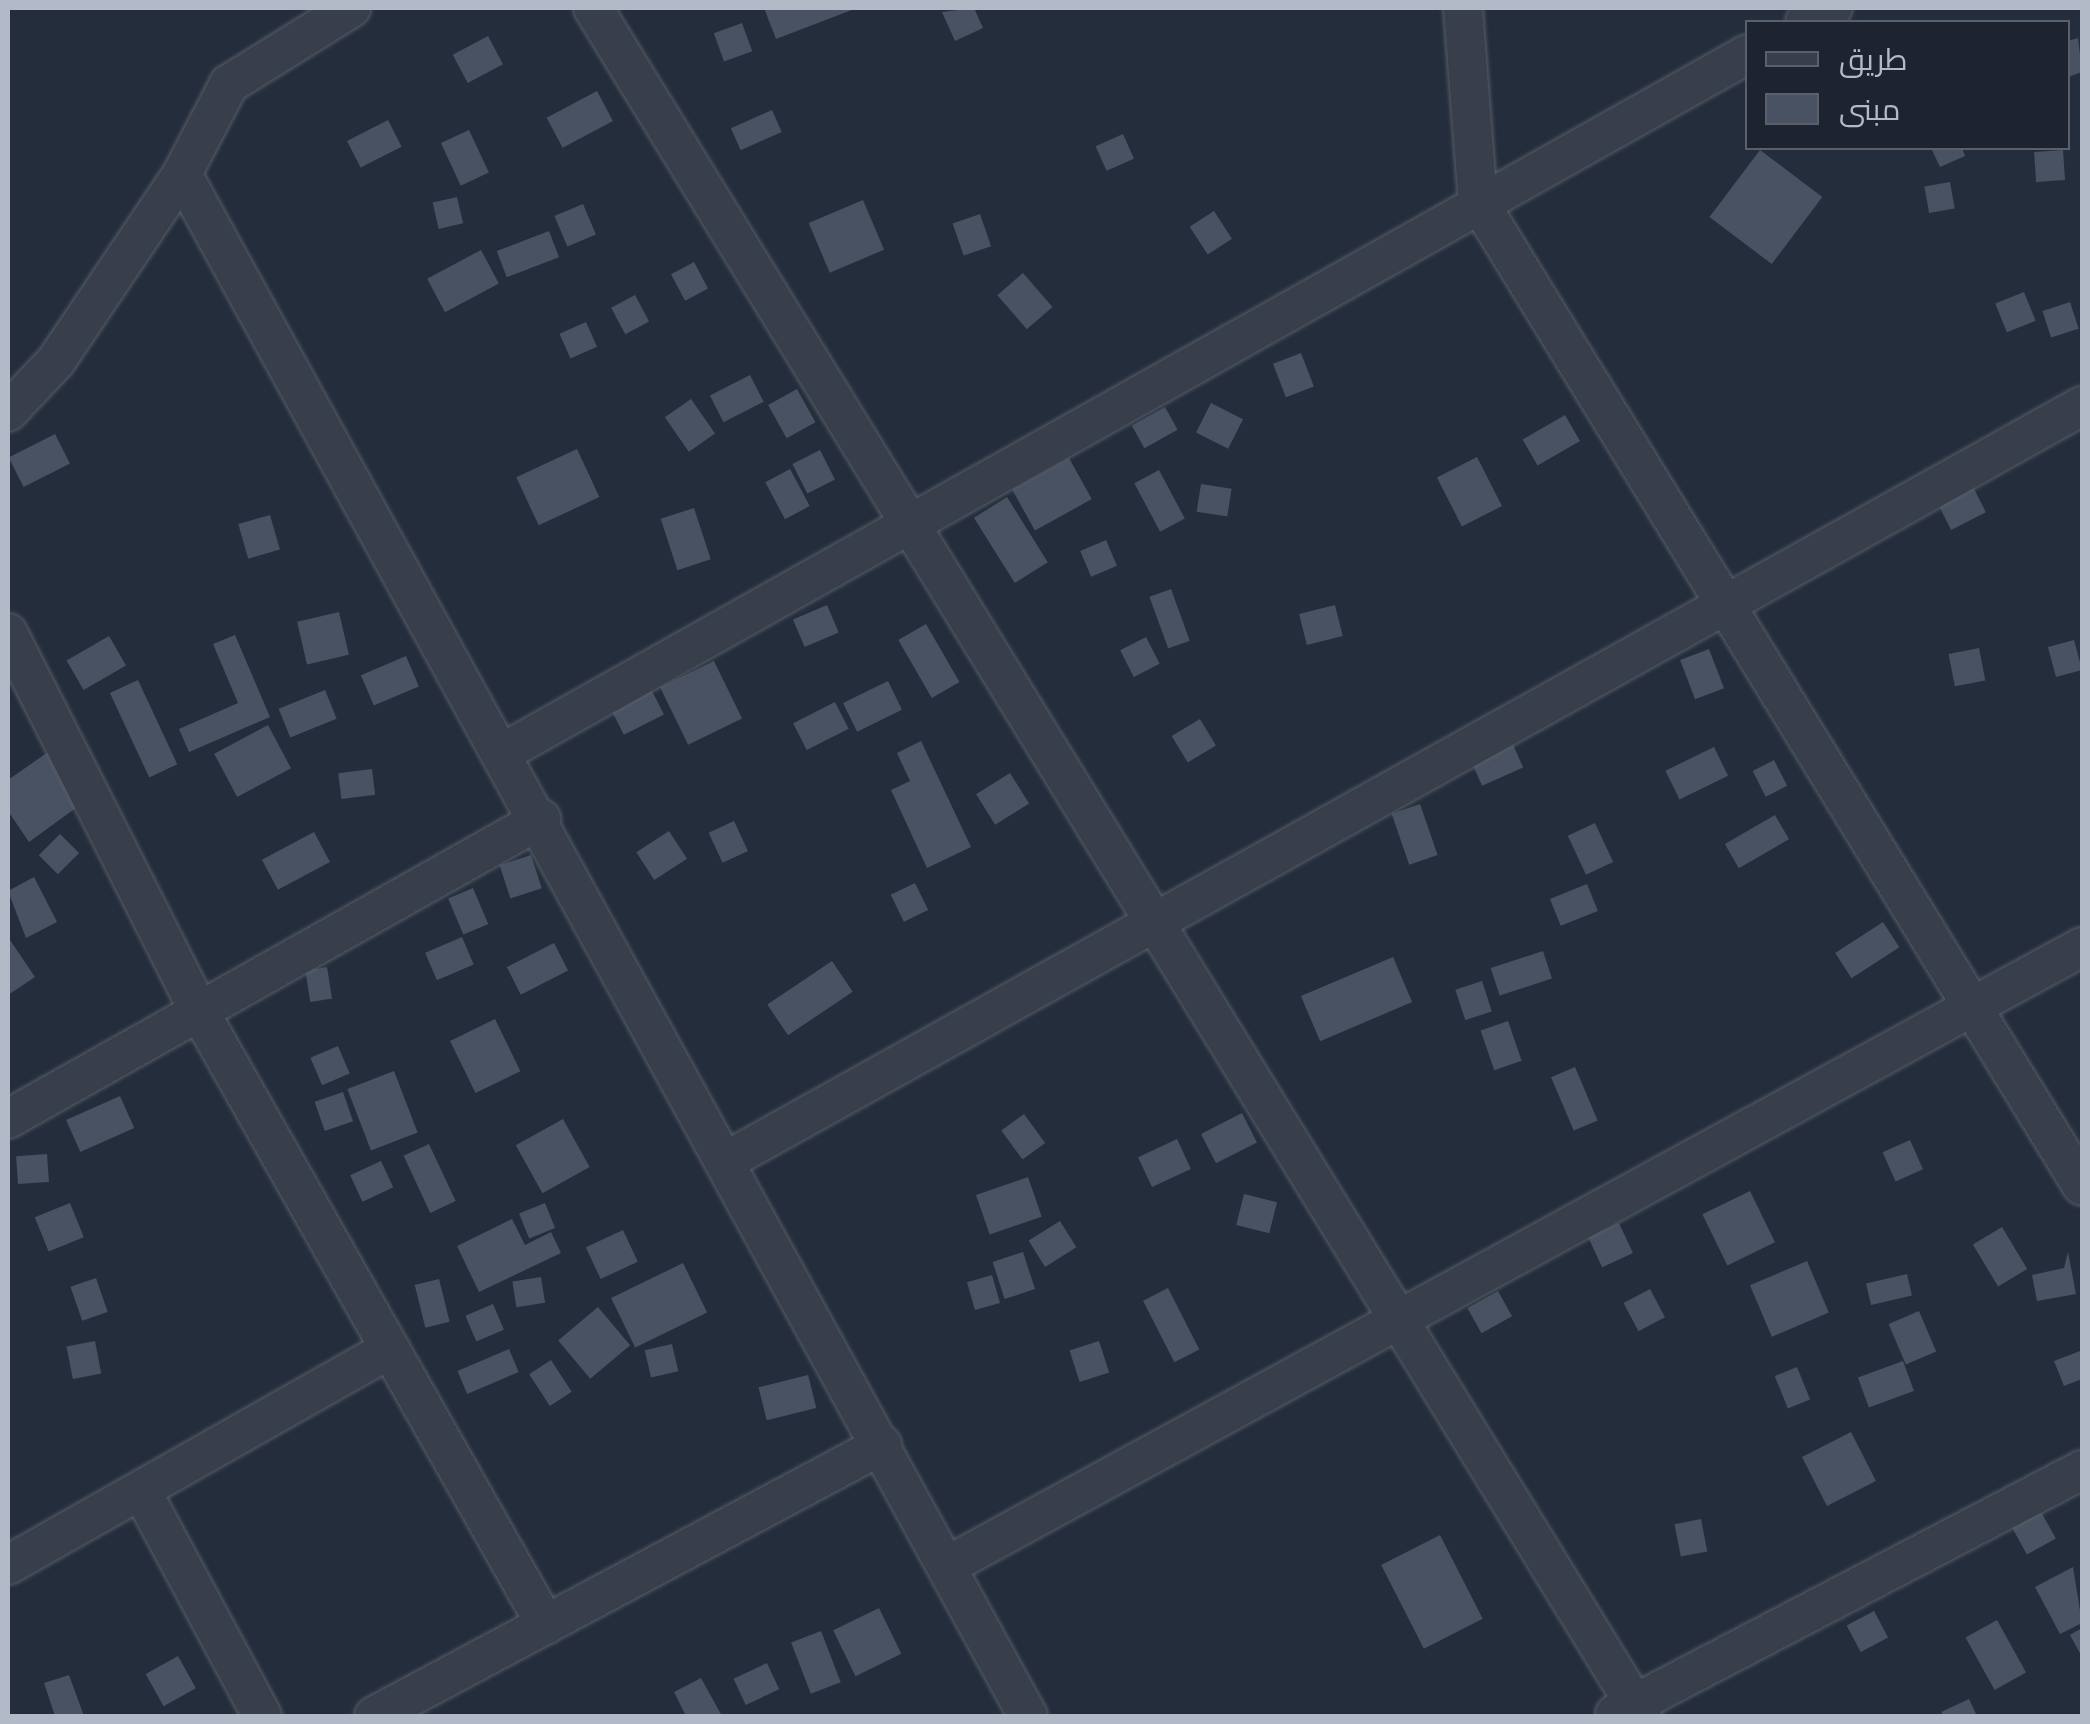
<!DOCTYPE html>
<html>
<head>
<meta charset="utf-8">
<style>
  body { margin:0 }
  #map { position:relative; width:2090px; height:1724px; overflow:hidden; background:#242d3b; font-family:"Alegreya Sans",Cairo,sans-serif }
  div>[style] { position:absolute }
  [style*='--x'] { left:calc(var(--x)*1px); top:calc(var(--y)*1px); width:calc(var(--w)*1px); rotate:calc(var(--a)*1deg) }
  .building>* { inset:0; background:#485262; transform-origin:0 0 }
  .roads { filter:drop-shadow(0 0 2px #565d69) drop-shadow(0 0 2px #565d69) }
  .minor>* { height:38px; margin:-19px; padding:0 19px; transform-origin:19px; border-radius:19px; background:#383f4b }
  span { translate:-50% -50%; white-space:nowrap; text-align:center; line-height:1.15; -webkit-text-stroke:8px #1d2430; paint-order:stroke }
  .frame { position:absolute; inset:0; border:10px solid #b3bac7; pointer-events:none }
  .legend { position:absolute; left:1745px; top:20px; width:325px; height:130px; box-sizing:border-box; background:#1d2430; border:2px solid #59606c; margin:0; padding:12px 18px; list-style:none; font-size:30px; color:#b3bac7 }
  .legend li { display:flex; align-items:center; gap:20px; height:50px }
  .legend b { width:50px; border:2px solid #59606c }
</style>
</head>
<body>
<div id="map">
  <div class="building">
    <div style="clip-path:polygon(764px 8px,857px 8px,776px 39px)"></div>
    <div style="clip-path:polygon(974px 8px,983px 28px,955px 41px,942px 12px)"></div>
    <div style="left:742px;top:23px;width:30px;height:30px;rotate:70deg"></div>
    <div style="left:488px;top:36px;width:32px;height:40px;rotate:62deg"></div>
    <div style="clip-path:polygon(2078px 38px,2082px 72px,2068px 77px,2068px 41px)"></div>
    <div style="left:597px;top:91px;width:34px;height:57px;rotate:62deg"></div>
    <div style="left:772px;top:110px;width:24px;height:45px;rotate:66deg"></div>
    <div style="left:388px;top:120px;width:30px;height:46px;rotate:63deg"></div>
    <div style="left:469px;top:130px;width:47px;height:31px;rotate:65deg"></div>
    <div style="left:1123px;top:134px;width:27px;height:30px;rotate:66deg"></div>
    <div style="clip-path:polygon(1931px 148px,1962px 148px,1965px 156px,1940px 167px)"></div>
    <div style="left:1760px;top:150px;width:78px;height:84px;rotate:37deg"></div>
    <div style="left:2063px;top:150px;width:30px;height:29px;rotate:86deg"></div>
    <div style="left:1950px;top:182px;width:27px;height:26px;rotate:80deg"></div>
    <div style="left:457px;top:197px;width:27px;height:25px;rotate:77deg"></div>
    <div style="left:863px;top:200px;width:54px;height:59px;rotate:67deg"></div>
    <div style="left:583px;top:204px;width:33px;height:31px;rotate:67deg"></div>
    <div style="left:1214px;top:211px;width:33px;height:29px;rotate:57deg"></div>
    <div style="left:980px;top:214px;width:34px;height:29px;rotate:71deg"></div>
    <div style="left:549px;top:231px;width:28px;height:56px;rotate:69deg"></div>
    <div style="left:481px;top:250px;width:38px;height:61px;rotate:62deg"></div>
    <div style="left:694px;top:262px;width:30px;height:26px;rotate:62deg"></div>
    <div style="left:1023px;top:273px;width:45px;height:34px;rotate:49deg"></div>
    <div style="left:2024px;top:292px;width:31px;height:31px;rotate:68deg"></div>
    <div style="left:635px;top:295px;width:30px;height:27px;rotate:62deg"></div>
    <div style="left:2070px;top:302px;width:28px;height:29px;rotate:72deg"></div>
    <div style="left:586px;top:322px;width:27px;height:29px;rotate:66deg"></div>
    <div style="left:1301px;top:353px;width:36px;height:30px;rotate:69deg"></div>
    <div style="left:750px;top:375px;width:30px;height:45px;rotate:63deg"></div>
    <div style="left:797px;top:389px;width:38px;height:33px;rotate:61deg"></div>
    <div style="left:691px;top:399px;width:42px;height:32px;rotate:55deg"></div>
    <div style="left:1211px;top:403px;width:36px;height:33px;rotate:27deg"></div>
    <div style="left:1165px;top:407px;width:26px;height:38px;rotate:61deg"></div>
    <div style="left:1565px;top:415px;width:30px;height:49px;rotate:60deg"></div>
    <div style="left:55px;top:434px;width:33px;height:52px;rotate:63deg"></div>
    <div style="left:577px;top:449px;width:53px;height:67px;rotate:65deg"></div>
    <div style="left:820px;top:450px;width:33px;height:31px;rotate:63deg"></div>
    <div style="left:1477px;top:457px;width:55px;height:45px;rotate:63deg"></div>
    <div style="left:1069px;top:458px;width:47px;height:65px;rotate:61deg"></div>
    <div style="left:790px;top:469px;width:42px;height:28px;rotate:62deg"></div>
    <div style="left:1159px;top:470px;width:55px;height:28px;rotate:62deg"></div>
    <div style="left:1970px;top:481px;width:35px;height:39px;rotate:63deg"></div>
    <div style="left:1201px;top:484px;width:31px;height:28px;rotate:9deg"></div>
    <div style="left:1007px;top:497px;width:77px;height:39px;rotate:58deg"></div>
    <div style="left:694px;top:508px;width:54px;height:35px;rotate:72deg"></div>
    <div style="left:270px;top:515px;width:36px;height:33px;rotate:74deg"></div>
    <div style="left:1106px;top:540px;width:28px;height:28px;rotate:67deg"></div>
    <div style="left:1171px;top:589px;width:55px;height:23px;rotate:70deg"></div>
    <div style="left:827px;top:605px;width:30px;height:37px;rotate:67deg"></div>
    <div style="left:1335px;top:605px;width:32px;height:37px;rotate:76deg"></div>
    <div style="left:339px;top:612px;width:44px;height:43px;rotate:77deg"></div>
    <div style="left:926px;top:624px;width:67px;height:32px;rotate:60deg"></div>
    <div style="clip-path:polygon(235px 635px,270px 717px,189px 752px,179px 729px,238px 703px,213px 644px)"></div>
    <div style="left:109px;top:636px;width:34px;height:49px;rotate:60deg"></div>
    <div style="left:1146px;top:637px;width:30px;height:29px;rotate:63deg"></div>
    <div style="left:2074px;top:640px;width:31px;height:27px;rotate:75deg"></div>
    <div style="left:1979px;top:648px;width:33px;height:31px;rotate:79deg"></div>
    <div style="left:1709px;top:649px;width:42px;height:31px;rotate:69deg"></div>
    <div style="left:406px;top:656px;width:33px;height:49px;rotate:67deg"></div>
    <div style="left:714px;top:661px;width:64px;height:60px;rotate:64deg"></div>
    <div style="left:138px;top:680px;width:93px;height:31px;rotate:65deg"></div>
    <div style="left:888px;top:681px;width:32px;height:50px;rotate:64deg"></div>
    <div style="left:649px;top:685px;width:33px;height:45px;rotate:63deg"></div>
    <div style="left:325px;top:690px;width:31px;height:50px;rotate:68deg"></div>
    <div style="left:835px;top:702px;width:30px;height:47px;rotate:63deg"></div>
    <div style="left:1200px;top:719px;width:31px;height:33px;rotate:59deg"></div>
    <div style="left:268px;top:725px;width:49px;height:61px;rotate:62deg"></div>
    <div style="left:1511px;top:740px;width:30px;height:45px;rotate:66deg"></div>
    <div style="clip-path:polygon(921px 741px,971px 847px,927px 868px,891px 790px,910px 781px,897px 753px)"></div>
    <div style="left:1714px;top:747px;width:32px;height:54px;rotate:64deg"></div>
    <div style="clip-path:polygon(48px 752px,84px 802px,29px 842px,8px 811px,8px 780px)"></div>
    <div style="left:1774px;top:760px;width:29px;height:24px;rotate:63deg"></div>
    <div style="left:372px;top:769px;width:26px;height:34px;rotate:83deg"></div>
    <div style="left:1010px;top:773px;width:36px;height:40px;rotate:58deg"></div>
    <div style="left:1420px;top:804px;width:54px;height:30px;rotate:71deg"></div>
    <div style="left:1775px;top:815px;width:28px;height:58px;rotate:60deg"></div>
    <div style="left:734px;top:821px;width:33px;height:28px;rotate:65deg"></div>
    <div style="left:1595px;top:823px;width:43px;height:30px;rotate:65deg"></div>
    <div style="left:669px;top:831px;width:33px;height:39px;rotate:57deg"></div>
    <div style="left:314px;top:832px;width:34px;height:59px;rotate:62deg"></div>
    <div style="left:60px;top:834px;width:27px;height:30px;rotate:45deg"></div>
    <div style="left:531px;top:855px;width:35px;height:33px;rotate:72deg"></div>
    <div style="clip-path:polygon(34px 877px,57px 922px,26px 938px,8px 891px)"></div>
    <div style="left:915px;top:883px;width:30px;height:27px;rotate:64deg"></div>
    <div style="left:1587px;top:884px;width:29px;height:40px;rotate:68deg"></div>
    <div style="left:473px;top:888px;width:39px;height:27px;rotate:67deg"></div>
    <div style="left:1883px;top:922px;width:30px;height:57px;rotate:57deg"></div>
    <div style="clip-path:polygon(8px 937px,35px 977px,8px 995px)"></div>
    <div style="left:462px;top:937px;width:30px;height:40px;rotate:67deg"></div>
    <div style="left:554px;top:943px;width:31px;height:53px;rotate:63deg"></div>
    <div style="left:1543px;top:951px;width:29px;height:55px;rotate:72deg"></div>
    <div style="left:1393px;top:957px;width:49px;height:100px;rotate:67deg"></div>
    <div style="left:832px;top:961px;width:37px;height:78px;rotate:56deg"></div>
    <div style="left:327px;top:967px;width:32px;height:22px;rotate:81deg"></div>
    <div style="left:1482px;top:981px;width:32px;height:28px;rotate:72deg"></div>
    <div style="left:495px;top:1019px;width:58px;height:50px;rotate:64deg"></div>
    <div style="left:1508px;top:1021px;width:42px;height:29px;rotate:71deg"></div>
    <div style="left:338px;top:1046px;width:30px;height:30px;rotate:67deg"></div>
    <div style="left:1575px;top:1067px;width:58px;height:26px;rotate:67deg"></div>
    <div style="left:394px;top:1071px;width:66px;height:50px;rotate:69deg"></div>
    <div style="left:343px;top:1092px;width:31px;height:30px;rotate:71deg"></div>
    <div style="left:120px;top:1096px;width:35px;height:59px;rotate:66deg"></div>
    <div style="left:1242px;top:1113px;width:33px;height:46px;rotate:63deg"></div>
    <div style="left:1024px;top:1114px;width:36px;height:28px;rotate:54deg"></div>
    <div style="left:563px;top:1119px;width:55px;height:54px;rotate:61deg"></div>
    <div style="left:1177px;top:1139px;width:33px;height:43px;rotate:65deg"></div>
    <div style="left:1910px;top:1140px;width:32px;height:30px;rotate:66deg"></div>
    <div style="left:429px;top:1144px;width:63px;height:28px;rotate:65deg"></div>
    <div style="left:47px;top:1154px;width:28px;height:31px;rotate:86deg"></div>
    <div style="left:381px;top:1161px;width:29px;height:34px;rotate:65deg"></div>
    <div style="left:1028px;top:1177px;width:42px;height:55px;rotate:71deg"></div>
    <div style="left:1750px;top:1191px;width:57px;height:53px;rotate:64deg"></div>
    <div style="left:1244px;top:1194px;width:34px;height:32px;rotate:14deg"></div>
    <div style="left:70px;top:1203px;width:37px;height:38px;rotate:68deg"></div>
    <div style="left:545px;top:1203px;width:27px;height:28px;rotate:68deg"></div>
    <div style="clip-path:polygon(512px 1219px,525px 1245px,551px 1232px,561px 1253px,479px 1292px,457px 1246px)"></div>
    <div style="left:1060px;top:1221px;width:31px;height:37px;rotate:58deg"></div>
    <div style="left:1619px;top:1223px;width:33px;height:34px;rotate:65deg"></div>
    <div style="left:2002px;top:1227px;width:49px;height:34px;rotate:59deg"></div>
    <div style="left:623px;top:1230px;width:35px;height:41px;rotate:65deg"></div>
    <div style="left:1023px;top:1252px;width:39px;height:32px;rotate:72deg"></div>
    <div style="clip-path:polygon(2068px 1252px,2076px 1294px,2037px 1301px,2032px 1275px,2064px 1268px)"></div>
    <div style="left:1807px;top:1261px;width:56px;height:62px;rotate:67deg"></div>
    <div style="left:683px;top:1263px;width:55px;height:80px;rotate:64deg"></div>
    <div style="left:1907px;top:1274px;width:22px;height:42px;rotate:77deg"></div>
    <div style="left:992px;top:1275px;width:29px;height:26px;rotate:74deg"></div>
    <div style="left:541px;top:1277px;width:26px;height:29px;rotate:81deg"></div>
    <div style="left:96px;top:1278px;width:36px;height:27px;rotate:71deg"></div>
    <div style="left:439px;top:1279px;width:44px;height:25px;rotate:76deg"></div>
    <div style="left:1168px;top:1288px;width:69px;height:28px;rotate:63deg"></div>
    <div style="left:1650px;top:1289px;width:32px;height:30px;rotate:62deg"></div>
    <div style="left:1498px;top:1291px;width:29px;height:35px;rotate:61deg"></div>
    <div style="left:493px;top:1304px;width:28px;height:30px;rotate:67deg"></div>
    <div style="left:598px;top:1307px;width:50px;height:52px;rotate:50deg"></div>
    <div style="left:1919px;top:1311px;width:44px;height:33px;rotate:67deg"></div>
    <div style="left:95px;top:1341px;width:33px;height:29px;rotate:79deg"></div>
    <div style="left:1099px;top:1341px;width:33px;height:31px;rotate:72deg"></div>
    <div style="left:672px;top:1344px;width:28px;height:28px;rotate:77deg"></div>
    <div style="left:509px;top:1349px;width:25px;height:56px;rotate:67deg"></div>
    <div style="clip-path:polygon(2080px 1351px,2082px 1379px,2064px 1386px,2054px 1361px)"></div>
    <div style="left:551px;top:1360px;width:38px;height:26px;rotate:57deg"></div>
    <div style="left:1903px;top:1361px;width:32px;height:48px;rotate:70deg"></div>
    <div style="left:1797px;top:1367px;width:35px;height:24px;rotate:68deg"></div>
    <div style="left:808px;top:1375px;width:34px;height:51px;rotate:76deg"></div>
    <div style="left:1851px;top:1432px;width:55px;height:55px;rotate:63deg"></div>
    <div style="left:2035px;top:1501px;width:43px;height:33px;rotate:61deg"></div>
    <div style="left:1701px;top:1519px;width:33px;height:27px;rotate:79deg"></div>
    <div style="left:1440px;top:1535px;width:94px;height:66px;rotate:63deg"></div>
    <div style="clip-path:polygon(2073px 1567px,2082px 1623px,2060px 1634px,2035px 1587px)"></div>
    <div style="left:879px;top:1608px;width:51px;height:51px;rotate:64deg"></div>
    <div style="left:1874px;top:1611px;width:30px;height:31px;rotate:62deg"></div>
    <div style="left:1997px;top:1620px;width:60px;height:36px;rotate:61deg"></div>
    <div style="clip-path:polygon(2082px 1628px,2082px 1657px,2070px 1635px)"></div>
    <div style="left:821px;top:1631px;width:55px;height:32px;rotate:69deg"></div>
    <div style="left:178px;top:1656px;width:37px;height:37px;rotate:61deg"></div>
    <div style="left:767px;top:1663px;width:29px;height:37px;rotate:65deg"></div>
    <div style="clip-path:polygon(69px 1675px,84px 1716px,55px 1716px,44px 1683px)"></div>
    <div style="clip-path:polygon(701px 1678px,722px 1716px,686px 1716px,674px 1692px)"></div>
    <div style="clip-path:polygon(1969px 1699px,1977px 1716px,1944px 1716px,1941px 1712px)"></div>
  </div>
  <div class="roads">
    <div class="minor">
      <div style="--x:593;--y:8;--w:2004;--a:58.44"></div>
      <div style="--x:1463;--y:8;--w:194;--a:85.6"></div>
      <div style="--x:1478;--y:201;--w:1155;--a:58.48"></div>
      <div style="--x:1805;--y:22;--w:31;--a:-27"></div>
      <div style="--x:182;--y:174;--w:1759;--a:61.25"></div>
      <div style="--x:8;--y:412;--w:70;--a:-46.7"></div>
      <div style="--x:56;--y:361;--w:225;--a:-56"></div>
      <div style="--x:182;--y:174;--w:102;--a:-62.4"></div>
      <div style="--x:229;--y:84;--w:144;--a:-31.9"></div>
      <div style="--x:8;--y:633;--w:424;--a:63.2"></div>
      <div style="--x:199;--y:1011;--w:705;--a:60.53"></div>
      <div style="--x:504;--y:752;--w:1426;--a:-29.3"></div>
      <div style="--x:8;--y:1119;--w:612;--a:-29.37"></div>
      <div style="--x:728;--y:1160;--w:1550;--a:-29.11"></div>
      <div style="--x:142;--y:1492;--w:254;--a:61.8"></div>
      <div style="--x:8;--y:1565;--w:439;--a:-29.5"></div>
      <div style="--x:947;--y:1566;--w:1293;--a:-28.61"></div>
      <div style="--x:1615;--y:1714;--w:527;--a:-27.59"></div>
      <div style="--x:374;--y:1716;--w:576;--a:-28.08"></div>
    </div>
  </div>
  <div class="frame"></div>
  <ul class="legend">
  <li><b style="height:12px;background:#383f4b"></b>طريق</li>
  <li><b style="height:28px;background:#485262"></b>مبنى</li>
  </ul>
</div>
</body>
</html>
